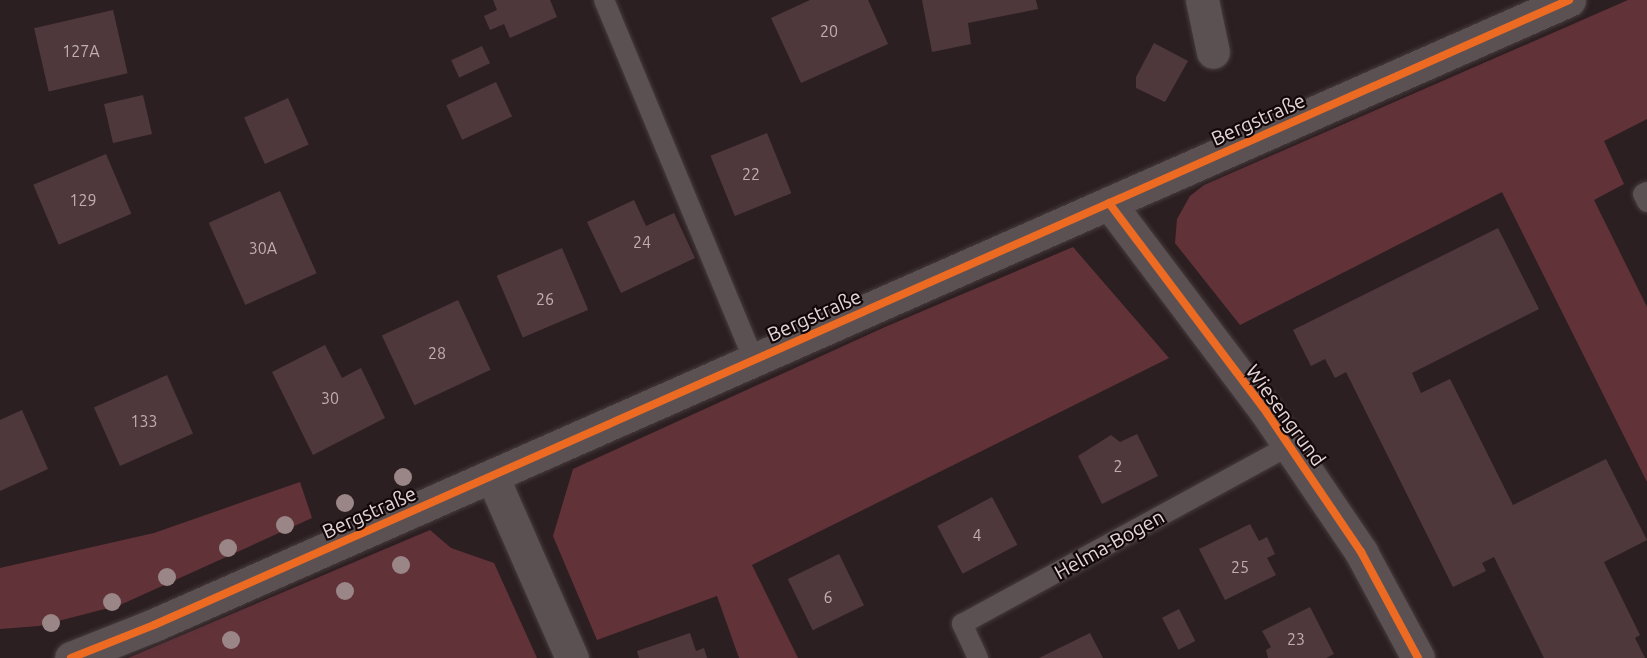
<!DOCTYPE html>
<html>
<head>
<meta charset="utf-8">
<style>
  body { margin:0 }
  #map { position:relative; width:1647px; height:658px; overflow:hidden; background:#2c1f21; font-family:Ubuntu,sans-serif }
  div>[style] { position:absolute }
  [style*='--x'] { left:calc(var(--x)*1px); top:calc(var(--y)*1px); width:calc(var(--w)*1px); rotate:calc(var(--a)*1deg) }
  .green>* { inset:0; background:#623239 }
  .building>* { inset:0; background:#4e383c; transform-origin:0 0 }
  .roads { filter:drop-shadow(0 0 2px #463b3c) drop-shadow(0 0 2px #463b3c) }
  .service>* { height:20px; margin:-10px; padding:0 10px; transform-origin:10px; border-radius:10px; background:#5b5153 }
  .minor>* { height:33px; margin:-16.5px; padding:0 16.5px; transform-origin:16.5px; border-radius:16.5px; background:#5b5153 }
  .cycleway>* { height:8px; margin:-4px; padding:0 4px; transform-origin:4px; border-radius:4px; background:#ed6a23 }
  .trees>* { width:18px; height:18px; margin:-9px; border-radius:50%; background:#9a8587 }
  span { translate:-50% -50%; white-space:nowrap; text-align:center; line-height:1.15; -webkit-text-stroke:4.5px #120809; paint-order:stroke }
  .number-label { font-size:16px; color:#c0aeb0 }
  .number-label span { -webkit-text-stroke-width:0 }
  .street-label { font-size:20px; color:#e6d5d7 }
</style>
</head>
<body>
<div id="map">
  <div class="green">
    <div style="clip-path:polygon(1628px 0,1647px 0,1647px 119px,1604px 141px,1624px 184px,1594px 200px,1647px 307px,1647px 482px,1502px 192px,1240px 325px,1175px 243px,1177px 219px,1190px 196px,1204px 185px)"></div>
    <div style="clip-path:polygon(1073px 247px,1169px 358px,752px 565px,798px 658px,739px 658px,717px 596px,597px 640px,553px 536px,573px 469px,885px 327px)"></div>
    <div style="clip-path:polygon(300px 482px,312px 518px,120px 605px,39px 626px,0 629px,0 568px,154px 533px)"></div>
    <div style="clip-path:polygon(430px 530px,451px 548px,494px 563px,537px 658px,128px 658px)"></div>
  </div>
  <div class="building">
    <div style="clip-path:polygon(493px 0,550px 0,557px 17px,510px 38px,504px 24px,490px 30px,484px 16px,497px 10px)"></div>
    <div style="clip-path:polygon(810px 0,868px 0,888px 44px,801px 83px,771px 18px)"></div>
    <div style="clip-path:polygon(922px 0,1036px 0,1038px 9px,968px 23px,971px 44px,932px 52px)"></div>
    <div style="left:113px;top:10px;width:65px;height:81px;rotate:77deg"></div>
    <div style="clip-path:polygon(1154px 43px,1188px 61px,1165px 102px,1136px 88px,1136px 77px)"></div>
    <div style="left:482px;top:46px;width:19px;height:34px;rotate:65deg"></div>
    <div style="left:496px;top:82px;width:38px;height:55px;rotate:65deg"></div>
    <div style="left:143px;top:95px;width:40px;height:40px;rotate:77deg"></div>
    <div style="left:288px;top:98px;width:51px;height:48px;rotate:66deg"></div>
    <div style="left:767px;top:133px;width:65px;height:61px;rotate:68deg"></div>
    <div style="left:106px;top:154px;width:65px;height:79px;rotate:67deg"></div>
    <div style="left:280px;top:191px;width:90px;height:78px;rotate:66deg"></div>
    <div style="clip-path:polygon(634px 200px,646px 226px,674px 213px,695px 258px,621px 293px,587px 222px)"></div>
    <div style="clip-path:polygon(1498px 228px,1539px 309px,1412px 373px,1421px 393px,1450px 379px,1513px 505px,1606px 459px,1647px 540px,1604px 562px,1640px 635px,1635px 638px,1645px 658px,1544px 658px,1494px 557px,1482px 563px,1486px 571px,1453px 587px,1346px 372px,1335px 378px,1325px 359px,1311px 366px,1293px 330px)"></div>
    <div style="left:562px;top:248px;width:67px;height:71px;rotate:67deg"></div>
    <div style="left:458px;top:300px;width:77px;height:84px;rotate:65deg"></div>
    <div style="clip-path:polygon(325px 345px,342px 378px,361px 368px,385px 418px,313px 455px,272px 372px)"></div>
    <div style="left:167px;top:375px;width:64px;height:80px;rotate:66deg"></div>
    <div style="clip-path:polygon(22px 410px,48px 469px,0 491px,0 420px)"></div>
    <div style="clip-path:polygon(1137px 434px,1158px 476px,1102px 504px,1078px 456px,1111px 435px,1120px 442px)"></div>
    <div style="left:992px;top:497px;width:54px;height:62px;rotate:62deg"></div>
    <div style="clip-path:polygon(1250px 524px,1259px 541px,1267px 537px,1275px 554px,1267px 558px,1276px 575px,1225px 600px,1199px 549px)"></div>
    <div style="left:839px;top:554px;width:57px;height:57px;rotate:64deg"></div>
    <div style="clip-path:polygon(1310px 607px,1334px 654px,1326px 658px,1268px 658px,1266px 650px,1271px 647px,1262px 631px)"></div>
    <div style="left:1179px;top:609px;width:36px;height:19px;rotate:63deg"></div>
    <div style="clip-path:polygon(690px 633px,696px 651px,704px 648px,707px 658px,639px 658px,637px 651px)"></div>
    <div style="clip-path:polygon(1090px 633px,1103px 658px,1039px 658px)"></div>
  </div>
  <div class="roads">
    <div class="service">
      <div style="--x:604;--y:0;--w:390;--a:67.4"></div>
      <div style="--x:1647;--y:192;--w:4;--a:153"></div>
      <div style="--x:1643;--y:194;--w:9;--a:63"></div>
      <div style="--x:978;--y:658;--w:38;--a:-115"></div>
      <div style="--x:962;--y:624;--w:372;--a:-28.6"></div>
    </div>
    <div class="minor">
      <div style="--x:1202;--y:0;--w:53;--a:78.1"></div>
      <div style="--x:1109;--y:203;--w:263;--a:53"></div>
      <div style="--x:1267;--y:413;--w:168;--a:55.9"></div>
      <div style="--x:1361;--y:552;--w:120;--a:61.7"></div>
      <div style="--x:492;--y:476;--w:199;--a:66.3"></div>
      <div style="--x:71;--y:658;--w:89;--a:-21.7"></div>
      <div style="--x:154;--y:625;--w:1547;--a:-23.83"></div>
    </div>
  </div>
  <div class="cycleway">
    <div style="--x:1109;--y:203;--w:263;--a:53"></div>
    <div style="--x:1267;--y:413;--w:168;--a:55.9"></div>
    <div style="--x:1361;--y:552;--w:120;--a:61.7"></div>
    <div style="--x:71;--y:658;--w:89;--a:-21.7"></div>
    <div style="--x:154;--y:625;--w:1547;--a:-23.83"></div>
  </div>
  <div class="trees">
    <div style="left:403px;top:477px"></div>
    <div style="left:345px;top:503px"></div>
    <div style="left:285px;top:525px"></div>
    <div style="left:228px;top:548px"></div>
    <div style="left:401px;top:565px"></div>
    <div style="left:167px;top:577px"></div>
    <div style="left:345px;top:591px"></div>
    <div style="left:112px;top:602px"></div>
    <div style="left:51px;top:623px"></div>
    <div style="left:231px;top:640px"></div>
  </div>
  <div class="number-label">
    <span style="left:829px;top:31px">20</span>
    <span style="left:81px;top:51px">127A</span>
    <span style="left:751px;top:174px">22</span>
    <span style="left:83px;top:200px">129</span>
    <span style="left:642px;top:242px">24</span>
    <span style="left:263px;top:248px">30A</span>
    <span style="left:545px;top:299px">26</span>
    <span style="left:437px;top:353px">28</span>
    <span style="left:330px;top:398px">30</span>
    <span style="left:144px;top:421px">133</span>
    <span style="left:1118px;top:466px">2</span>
    <span style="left:977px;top:535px">4</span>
    <span style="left:1240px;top:567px">25</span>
    <span style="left:828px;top:597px">6</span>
    <span style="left:1296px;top:639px">23</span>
  </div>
  <div class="street-label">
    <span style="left:1258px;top:119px;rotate:-24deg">Bergstraße</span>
    <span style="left:814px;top:315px;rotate:-24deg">Bergstraße</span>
    <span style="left:1286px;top:415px;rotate:54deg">Wiesengrund</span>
    <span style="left:369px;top:512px;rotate:-24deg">Bergstraße</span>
    <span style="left:1109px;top:544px;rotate:-29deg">Helma-Bogen</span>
  </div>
</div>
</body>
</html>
